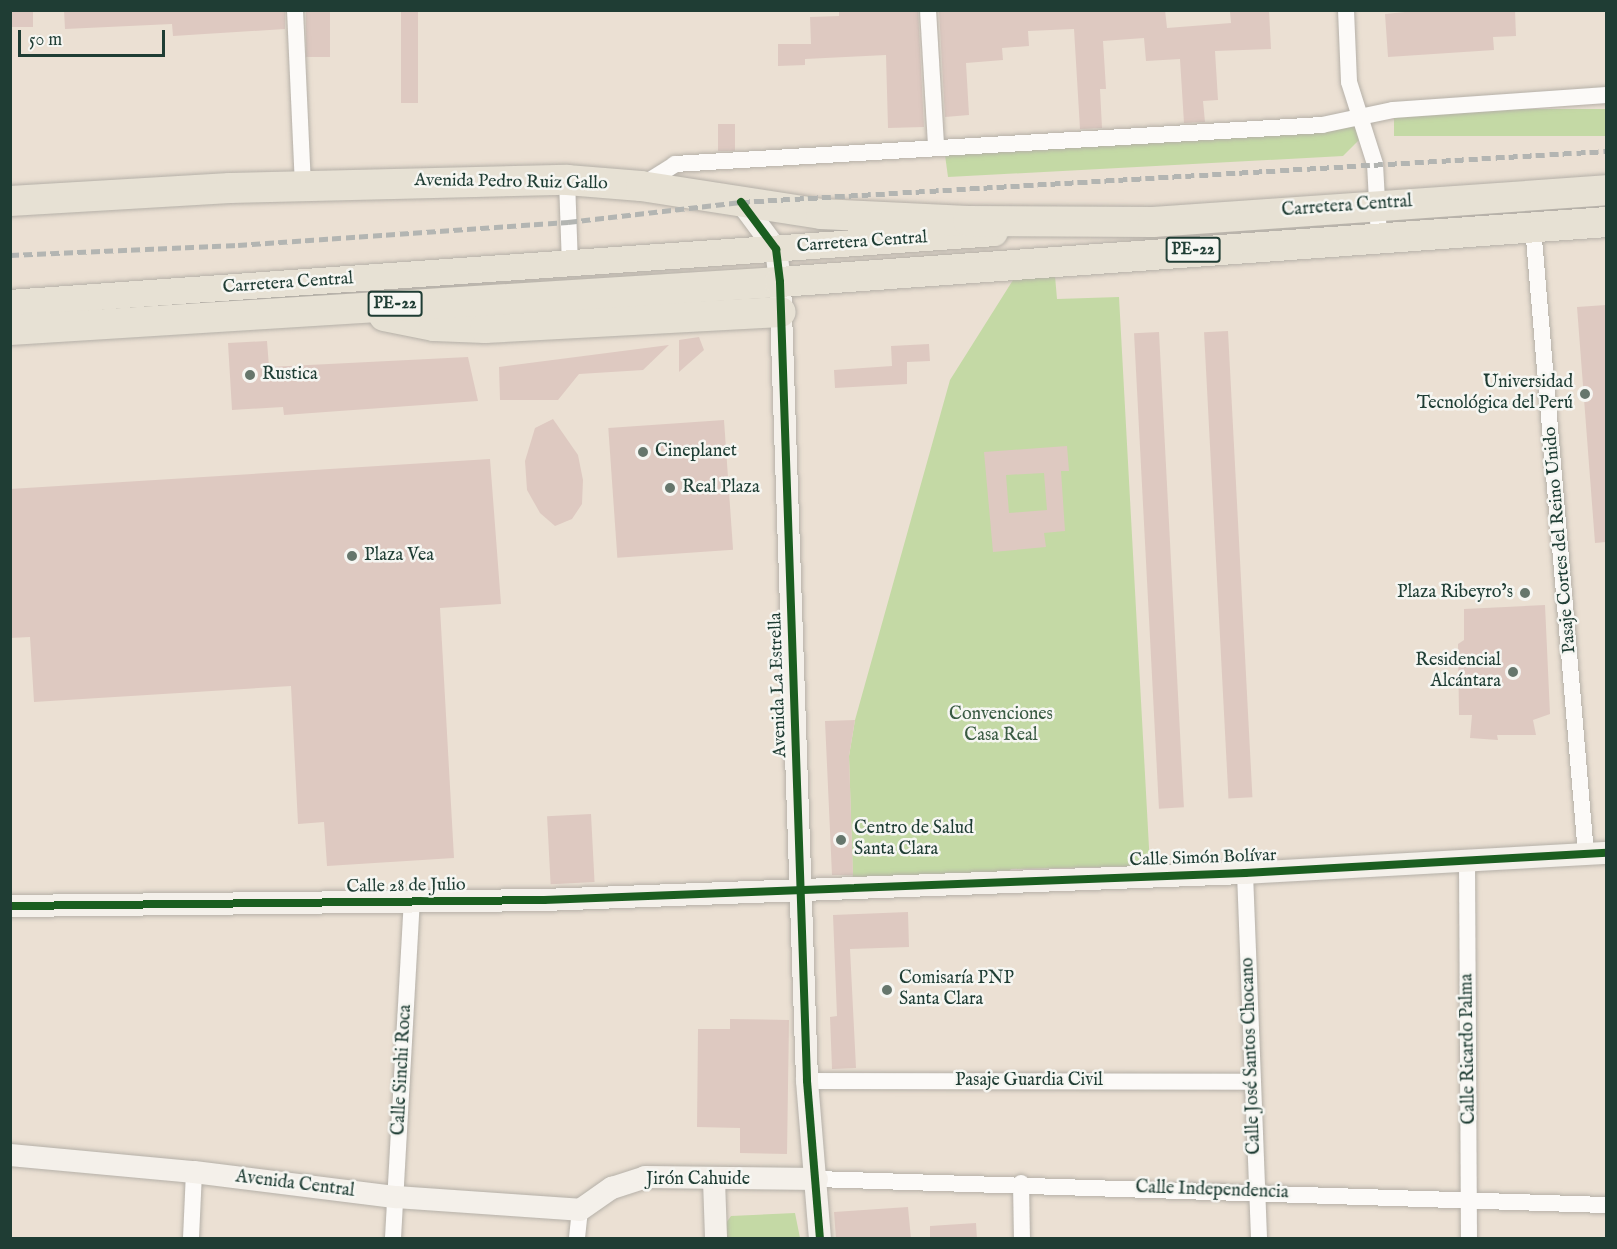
<!DOCTYPE html>
<html>
<head>
<meta charset="utf-8">
<style>
  body { margin:0 }
  #map { position:relative; width:1617px; height:1249px; overflow:hidden; background:#ebe0d3; font-family:"IM FELL English",serif }
  div>[style] { position:absolute }
  [style*='--x'] { left:calc(var(--x)*1px); top:calc(var(--y)*1px); width:calc(var(--w)*1px); rotate:calc(var(--a)*1deg) }
  .green>* { inset:0; background:#c4d9a5; transform-origin:0 0 }
  .building>* { inset:0; background:#dec9c1; transform-origin:0 0 }
  .roads { filter:drop-shadow(0 0 2px #b5b0a8) drop-shadow(0 0 2px #b5b0a8) }
  .street>* { height:16px; margin:-8px; padding:0 8px; transform-origin:8px; border-radius:8px; background:#fcfaf8 }
  .secondary>* { height:22px; margin:-11px; padding:0 11px; transform-origin:11px; border-radius:11px; background:#f4f0ea }
  .primary>* { height:26px; margin:-13px; padding:0 13px; transform-origin:13px; border-radius:13px; background:#e7e1d4 }
  .highway>* { height:30px; margin:-15px; padding:0 15px; transform-origin:15px; border-radius:15px; background:#e7e1d4 }
  .rail>* { height:4.5px; margin-top:-2.25px; transform-origin:0; background:repeating-linear-gradient(90deg,#b3b5b2 0 9px,transparent 0 13.5px) }
  .cycleway>* { height:8px; margin:-4px; padding:0 4px; transform-origin:4px; border-radius:4px; background:#1b5e20 }
  .dots>* { width:16px; height:16px; translate:-50% -50%; box-sizing:border-box; border:3px solid #f6f6f2; border-radius:50% }
  span { translate:-50% -50%; white-space:nowrap; text-align:center; line-height:1.15; -webkit-text-stroke:5px #f6f6f2; paint-order:stroke }
  .shield-label span { padding:2px 4px; background:#f6f6f2; border:2px solid; border-radius:4px; -webkit-text-stroke-width:0 }
  .shield-label { font-size:16px; color:#1f3d34; font-weight:700 }
  .street-label { font-size:18px; color:#1f3d34 }
  .poi-label { font-size:18px; color:#1f3d34 }
  .left { translate:0 -50%; text-align:left }
  .right { translate:-100% -50%; text-align:right }
  .park-label { font-size:18px; color:#3a5b43 }
  .frame { position:absolute; inset:0; border:12px solid #1f3d34; pointer-events:none }
  .scale { position:absolute; left:18px; top:30px; width:147px; height:27px; box-sizing:border-box; border:3px solid #1f3d34; border-top:0; padding-left:8px; font-size:18px; line-height:21px; white-space:nowrap; color:#1f3d34; -webkit-text-stroke:4px #f6f6f2; paint-order:stroke }
</style>
</head>
<body>
<div id="map">
  <div class="green">
    <div style="left:1606px;top:109px;width:27px;height:212px;rotate:90deg"></div>
    <div style="clip-path:polygon(1356px 126px,1363px 136px,1343px 156px,948px 177px,945px 155px)"></div>
    <div style="clip-path:polygon(1055px 276px,1057px 299px,1119px 297px,1150px 866px,1011px 869px,1006px 875px,853px 881px,849px 756px,855px 720px,950px 380px,1013px 280px)"></div>
    <div style="clip-path:polygon(795px 1213px,800px 1238px,724px 1238px,724px 1226px,731px 1216px)"></div>
  </div>
  <div class="building">
    <div style="left:10px;top:10px;width:23px;height:17px"></div>
    <div style="clip-path:polygon(64px 10px,285px 10px,285px 29px,173px 36px,172px 24px,65px 29px)"></div>
    <div style="left:306px;top:10px;width:24px;height:47px"></div>
    <div style="left:401px;top:10px;width:17px;height:93px"></div>
    <div style="clip-path:polygon(839px 10px,918px 10px,924px 127px,888px 128px,886px 55px,805px 59px,805px 65px,778px 66px,778px 44px,811px 44px,810px 17px,839px 16px)"></div>
    <div style="clip-path:polygon(939px 10px,1165px 10px,1167px 28px,1231px 23px,1230px 12px,1269px 10px,1271px 49px,1215px 51px,1218px 100px,1203px 101px,1205px 122px,1184px 123px,1180px 59px,1146px 61px,1144px 38px,1103px 41px,1106px 89px,1100px 89px,1102px 128px,1080px 129px,1074px 29px,1028px 31px,1029px 46px,1002px 48px,1003px 60px,966px 63px,969px 115px,945px 117px)"></div>
    <div style="clip-path:polygon(1425px 10px,1515px 10px,1516px 36px,1493px 37px,1494px 50px,1388px 57px,1385px 14px)"></div>
    <div style="left:718px;top:124px;width:17px;height:27px"></div>
    <div style="clip-path:polygon(1606px 305px,1606px 542px,1595px 543px,1577px 307px)"></div>
    <div style="left:1228px;top:331px;width:467px;height:24px;rotate:87deg"></div>
    <div style="left:1159px;top:332px;width:476px;height:25px;rotate:87deg"></div>
    <div style="clip-path:polygon(699px 337px,704px 350px,679px 372px,679px 340px)"></div>
    <div style="clip-path:polygon(267px 341px,269px 367px,468px 357px,478px 401px,284px 415px,283px 407px,232px 410px,228px 343px)"></div>
    <div style="clip-path:polygon(929px 344px,930px 361px,907px 362px,907px 384px,835px 388px,834px 370px,892px 366px,891px 346px)"></div>
    <div style="clip-path:polygon(669px 345px,643px 370px,579px 374px,558px 400px,500px 400px,499px 367px)"></div>
    <div style="clip-path:polygon(553px 419px,578px 455px,583px 480px,582px 504px,572px 519px,555px 526px,540px 513px,527px 490px,525px 461px,535px 428px)"></div>
    <div style="left:724px;top:420px;width:130px;height:116px;rotate:86deg"></div>
    <div style="clip-path:polygon(evenodd,1067px 446px,1069px 471px,1061px 471px,1065px 531px,1044px 533px,1046px 547px,993px 552px,984px 452px,1067px 446px,1044px 473px,1047px 510px,1009px 513px,1006px 475px,1044px 473px)"></div>
    <div style="clip-path:polygon(490px 459px,501px 604px,440px 608px,454px 858px,327px 866px,324px 822px,298px 824px,291px 686px,34px 702px,30px 637px,10px 638px,10px 489px)"></div>
    <div style="clip-path:polygon(1545px 605px,1550px 714px,1533px 720px,1536px 735px,1497px 735px,1498px 740px,1470px 738px,1472px 715px,1459px 715px,1458px 644px,1464px 640px,1464px 609px)"></div>
    <div style="clip-path:polygon(855px 720px,849px 756px,853px 875px,832px 875px,825px 721px)"></div>
    <div style="left:591px;top:814px;width:68px;height:44px;rotate:87deg"></div>
    <div style="clip-path:polygon(908px 912px,909px 947px,850px 949px,856px 1068px,832px 1069px,830px 1017px,837px 1016px,833px 915px)"></div>
    <div style="clip-path:polygon(730px 1019px,789px 1020px,787px 1154px,740px 1153px,740px 1128px,697px 1127px,698px 1029px,730px 1029px)"></div>
    <div style="clip-path:polygon(908px 1207px,911px 1239px,836px 1239px,834px 1212px)"></div>
    <div style="clip-path:polygon(976px 1223px,977px 1239px,930px 1239px,930px 1226px)"></div>
  </div>
  <div class="roads">
    <div class="street">
      <div style="--x:295;--y:10;--w:176;--a:87.4"></div>
      <div style="--x:928;--y:10;--w:136;--a:86.6"></div>
      <div style="--x:1346;--y:10;--w:72;--a:87.6"></div>
      <div style="--x:1349;--y:82;--w:86;--a:72.4"></div>
      <div style="--x:1375;--y:164;--w:73;--a:86.9"></div>
      <div style="--x:567;--y:180;--w:84;--a:88"></div>
      <div style="--x:642;--y:185;--w:39;--a:-32"></div>
      <div style="--x:675;--y:164;--w:648;--a:-3.45"></div>
      <div style="--x:1322;--y:125;--w:73;--a:-11.9"></div>
      <div style="--x:1393;--y:110;--w:214;--a:-4"></div>
      <div style="--x:1533;--y:227;--w:629;--a:85.17"></div>
      <div style="--x:1467;--y:860;--w:378;--a:89.7"></div>
      <div style="--x:1245;--y:873;--w:365;--a:87.8"></div>
      <div style="--x:807;--y:1081;--w:445;--a:0.1"></div>
      <div style="--x:817;--y:1179;--w:789;--a:1.89"></div>
      <div style="--x:1021;--y:1183;--w:55;--a:89"></div>
      <div style="--x:191;--y:1238;--w:66;--a:-87.4"></div>
      <div style="--x:393;--y:1238;--w:337;--a:-86.8"></div>
      <div style="--x:577;--y:1238;--w:28;--a:-84"></div>
    </div>
    <div class="secondary">
      <div style="--x:741;--y:202;--w:59;--a:53.3"></div>
      <div style="--x:776;--y:249;--w:33;--a:83"></div>
      <div style="--x:780;--y:282;--w:799;--a:88.06"></div>
      <div style="--x:807;--y:1081;--w:158;--a:85.3"></div>
      <div style="--x:10;--y:906;--w:534;--a:-0.64"></div>
      <div style="--x:544;--y:900;--w:702;--a:-2.21"></div>
      <div style="--x:1245;--y:873;--w:362;--a:-3.2"></div>
      <div style="--x:10;--y:1155;--w:185;--a:5.3"></div>
      <div style="--x:194;--y:1172;--w:204;--a:7.1"></div>
      <div style="--x:396;--y:1197;--w:184;--a:4"></div>
      <div style="--x:580;--y:1210;--w:39;--a:-35"></div>
      <div style="--x:612;--y:1188;--w:35;--a:-18"></div>
      <div style="--x:645;--y:1177;--w:172;--a:0.7"></div>
      <div style="--x:714;--y:1180;--w:58;--a:88"></div>
    </div>
    <div class="primary">
      <div style="--x:10;--y:303;--w:987;--a:-4.06"></div>
    </div>
    <div class="highway">
      <div style="--x:10;--y:201;--w:220;--a:-3.4"></div>
      <div style="--x:230;--y:188;--w:337;--a:-1.4"></div>
      <div style="--x:567;--y:180;--w:74;--a:4.6"></div>
      <div style="--x:641;--y:186;--w:182;--a:8.8"></div>
      <div style="--x:821;--y:214;--w:147;--a:2.7"></div>
      <div style="--x:968;--y:221;--w:185;--a:0.3"></div>
      <div style="--x:1153;--y:222;--w:454;--a:-4"></div>
      <div style="--x:384;--y:316;--w:51;--a:11.3"></div>
      <div style="--x:434;--y:326;--w:51;--a:2.2"></div>
      <div style="--x:485;--y:328;--w:296;--a:-3.1"></div>
      <div style="--x:10;--y:330;--w:771;--a:-3.57"></div>
      <div style="--x:780;--y:282;--w:828;--a:-4.15"></div>
    </div>
  </div>
  <div class="rail">
    <div style="--x:10;--y:255;--w:228;--a:-2.5"></div>
    <div style="--x:238;--y:245;--w:331;--a:-4"></div>
    <div style="--x:568;--y:222;--w:174;--a:-6.6"></div>
    <div style="--x:741;--y:202;--w:867;--a:-3.37"></div>
  </div>
  <div class="cycleway">
    <div style="--x:741;--y:202;--w:59;--a:53.3"></div>
    <div style="--x:776;--y:249;--w:33;--a:83"></div>
    <div style="--x:780;--y:282;--w:799;--a:88.06"></div>
    <div style="--x:807;--y:1081;--w:158;--a:85.3"></div>
    <div style="--x:10;--y:906;--w:534;--a:-0.64"></div>
    <div style="--x:544;--y:900;--w:702;--a:-2.21"></div>
    <div style="--x:1245;--y:873;--w:362;--a:-3.2"></div>
  </div>
  <div class="dots">
    <div style="left:250px;top:375px;background:#66766c"></div>
    <div style="left:1585px;top:394px;background:#66766c"></div>
    <div style="left:643px;top:452px;background:#66766c"></div>
    <div style="left:670px;top:488px;background:#66766c"></div>
    <div style="left:352px;top:556px;background:#66766c"></div>
    <div style="left:1525px;top:593px;background:#66766c"></div>
    <div style="left:1513px;top:672px;background:#66766c"></div>
    <div style="left:841px;top:840px;background:#66766c"></div>
    <div style="left:887px;top:990px;background:#66766c"></div>
  </div>
  <div class="shield-label">
    <span style="left:1193px;top:250px">PE-22</span>
    <span style="left:395px;top:304px">PE-22</span>
  </div>
  <div class="street-label">
    <span style="left:511px;top:183px;rotate:1deg">Avenida Pedro Ruiz Gallo</span>
    <span style="left:1347px;top:207px;rotate:-4deg">Carretera Central</span>
    <span style="left:862px;top:243px;rotate:-4deg">Carretera Central</span>
    <span style="left:288px;top:284px;rotate:-4deg">Carretera Central</span>
    <span style="left:1561px;top:540px;rotate:-95deg">Pasaje Cortes del Reino Unido</span>
    <span style="left:779px;top:685px;rotate:-92deg">Avenida La Estrella</span>
    <span style="left:1203px;top:859px;rotate:-2deg">Calle Simón Bolívar</span>
    <span style="left:406px;top:887px;rotate:-1deg">Calle 28 de Julio</span>
    <span style="left:1469px;top:1049px;rotate:-91deg">Calle Ricardo Palma</span>
    <span style="left:1252px;top:1056px;rotate:-92deg">Calle José Santos Chocano</span>
    <span style="left:403px;top:1070px;rotate:-87deg">Calle Sinchi Roca</span>
    <span style="left:1029px;top:1081px">Pasaje Guardia Civil</span>
    <span style="left:698px;top:1180px">Jirón Cahuide</span>
    <span style="left:295px;top:1185px;rotate:7deg">Avenida Central</span>
    <span style="left:1212px;top:1191px;rotate:2deg">Calle Independencia</span>
  </div>
  <div class="poi-label">
    <span class="left" style="left:262px;top:375px">Rustica</span>
    <span class="right" style="left:1573px;top:394px">Universidad<br>Tecnológica del Perú</span>
    <span class="left" style="left:655px;top:452px">Cineplanet</span>
    <span class="left" style="left:682px;top:488px">Real Plaza</span>
    <span class="left" style="left:364px;top:556px">Plaza Vea</span>
    <span class="right" style="left:1513px;top:593px">Plaza Ribeyro’s</span>
    <span class="right" style="left:1501px;top:672px">Residencial<br>Alcántara</span>
    <span class="left" style="left:854px;top:840px">Centro de Salud<br>Santa Clara</span>
    <span class="left" style="left:899px;top:990px">Comisaría PNP<br>Santa Clara</span>
  </div>
  <div class="park-label">
    <span style="left:1001px;top:726px">Convenciones<br>Casa Real</span>
  </div>
  <div class="frame"></div>
  <div class="scale">50 m</div>
</div>
</body>
</html>
